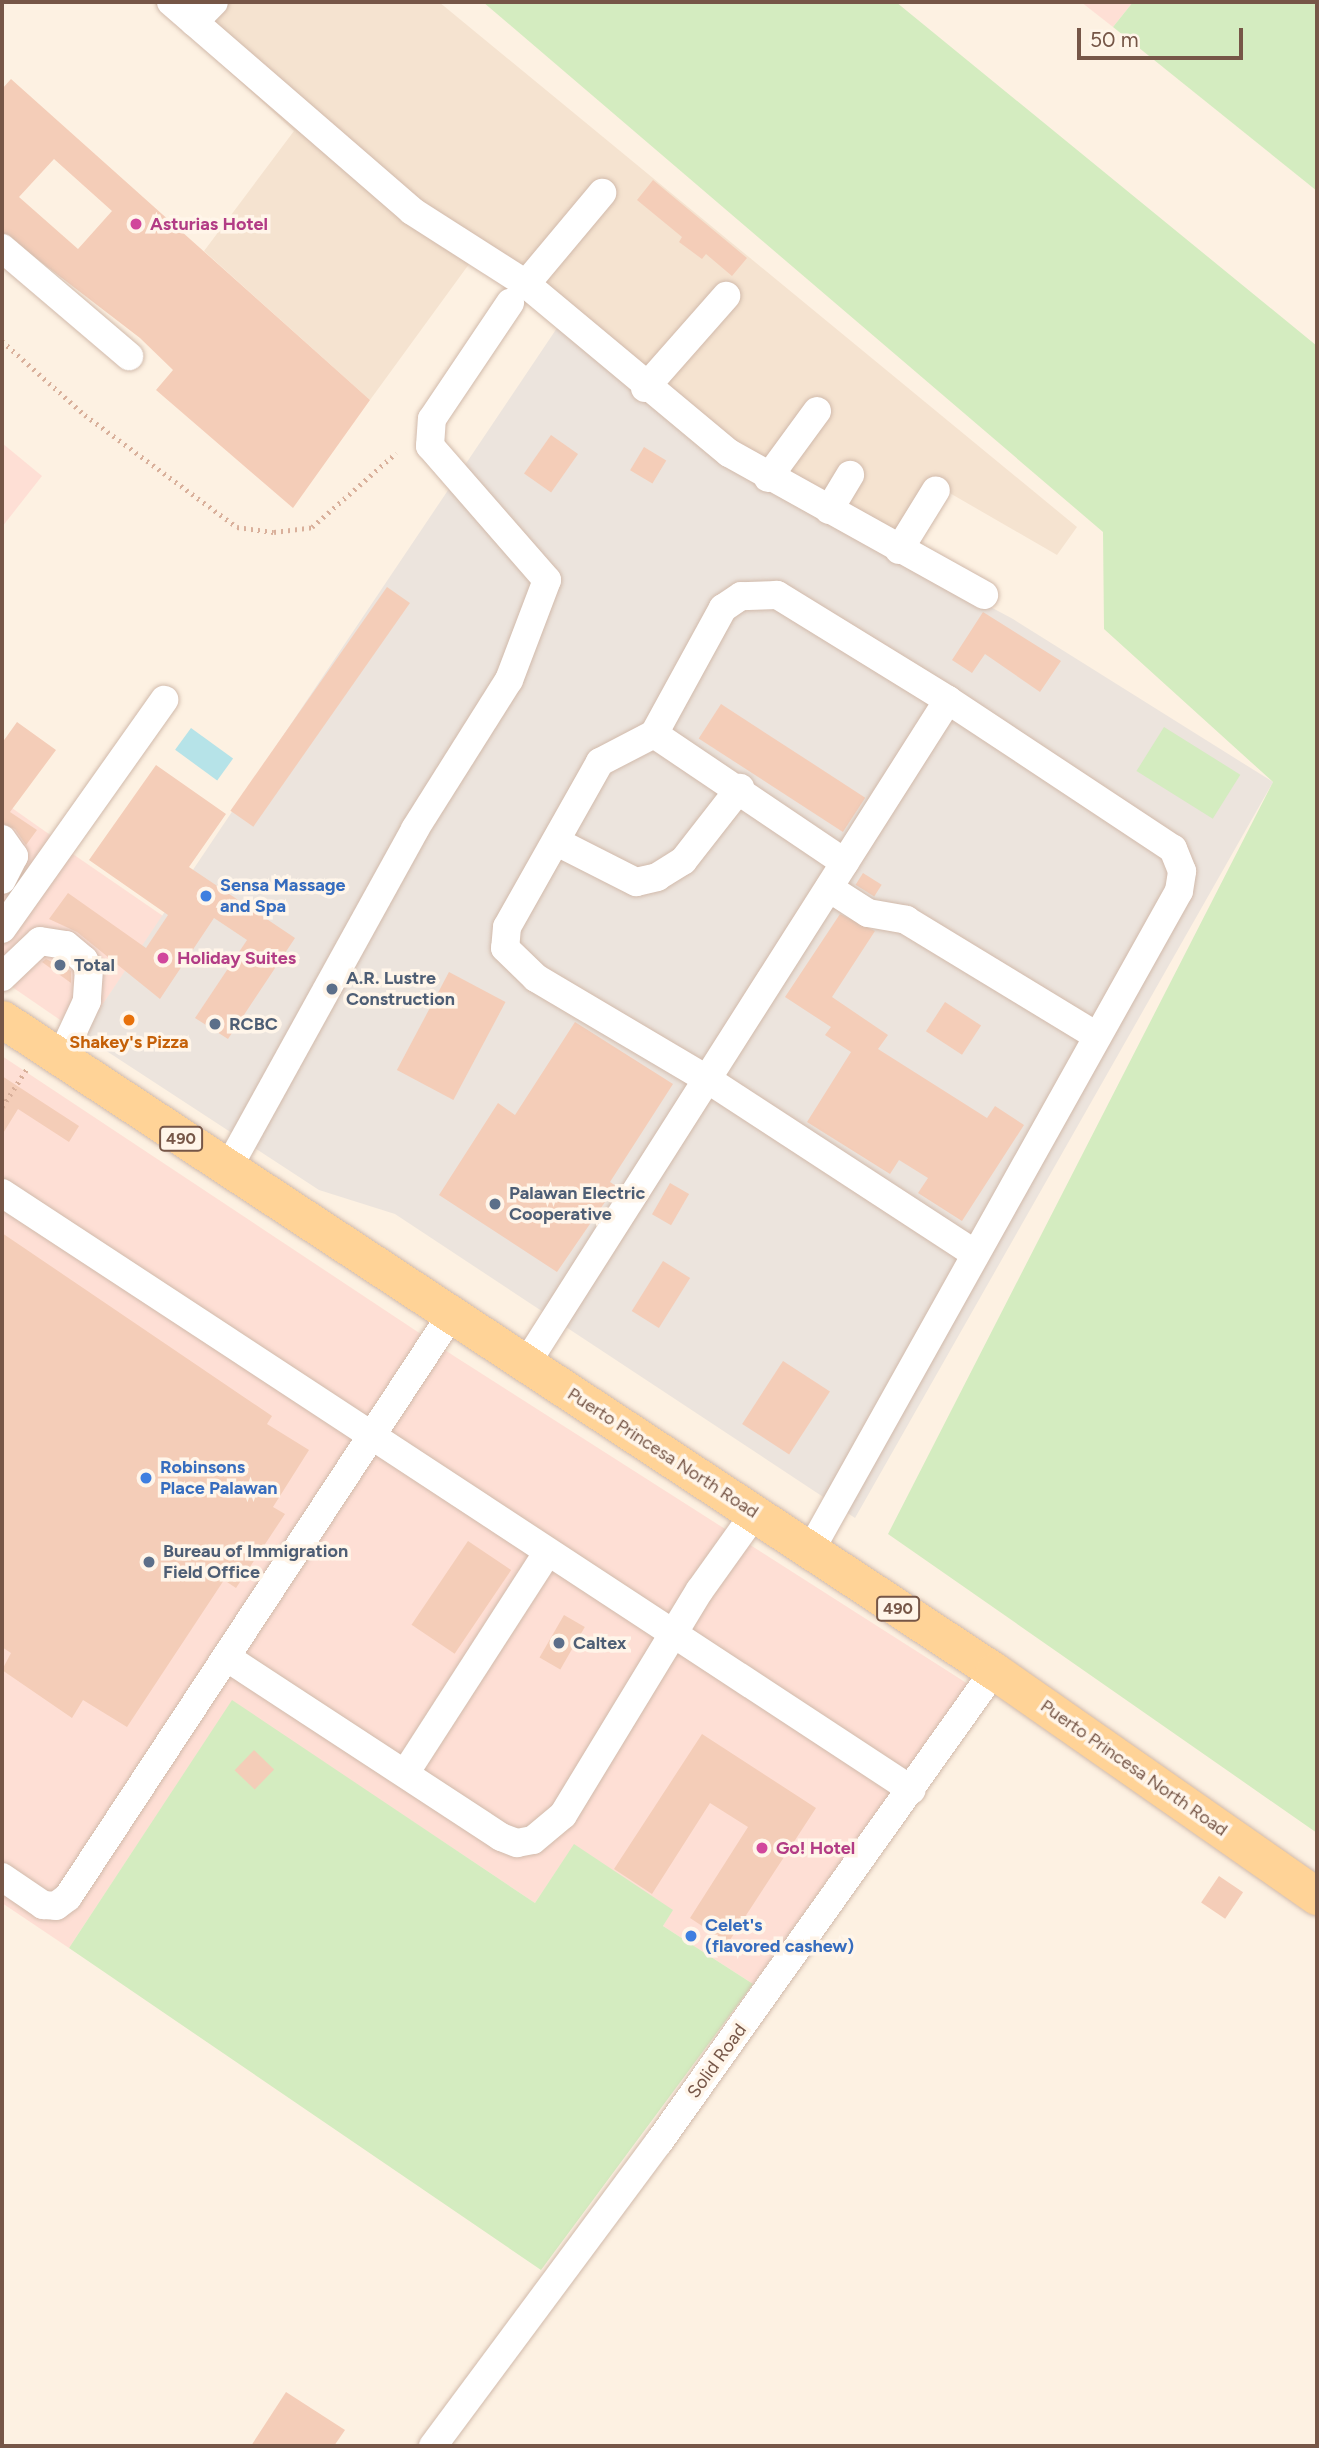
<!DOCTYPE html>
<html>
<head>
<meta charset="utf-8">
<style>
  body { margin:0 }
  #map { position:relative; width:1319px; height:2448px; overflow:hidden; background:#fdf1e2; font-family:Figtree,sans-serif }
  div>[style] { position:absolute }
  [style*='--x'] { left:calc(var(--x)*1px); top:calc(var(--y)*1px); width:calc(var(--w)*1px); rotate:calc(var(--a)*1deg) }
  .residential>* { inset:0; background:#f5e3d0 }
  .commercial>* { inset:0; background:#fedfd5 }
  .industrial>* { inset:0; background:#ece4dd }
  .green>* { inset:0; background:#d4ecc0; transform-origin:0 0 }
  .water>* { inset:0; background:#b6e3e8; transform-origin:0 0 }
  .building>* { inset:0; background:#f4cdb8; transform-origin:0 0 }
  .path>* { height:4.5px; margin-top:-2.25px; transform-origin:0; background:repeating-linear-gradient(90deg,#d9b09b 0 2px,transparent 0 7px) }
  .roads { filter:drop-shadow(0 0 2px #d1baab) drop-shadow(0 0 2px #d1baab) }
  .minor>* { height:28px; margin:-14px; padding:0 14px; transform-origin:14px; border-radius:14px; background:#fff }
  .major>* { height:37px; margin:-18.5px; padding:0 18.5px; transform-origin:18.5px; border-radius:18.5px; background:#ffd397 }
  .dots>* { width:19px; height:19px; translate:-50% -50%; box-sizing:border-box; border:4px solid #fff5e9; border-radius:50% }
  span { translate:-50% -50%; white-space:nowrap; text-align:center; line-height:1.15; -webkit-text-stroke:7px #fff5e9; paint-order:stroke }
  .shield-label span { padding:2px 5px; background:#fff5e9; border:2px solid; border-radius:5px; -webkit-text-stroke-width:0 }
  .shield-label { font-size:16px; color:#765647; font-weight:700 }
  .hotel-label { font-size:18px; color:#b23c85; font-weight:700 }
  .left { translate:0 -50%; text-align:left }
  .shop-label { font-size:18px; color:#366cbe; font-weight:700 }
  .service-label { font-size:18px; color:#4e5e75; font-weight:700 }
  .food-label { font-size:18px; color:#c56008; font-weight:700 }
  .street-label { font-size:18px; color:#765647 }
  .frame { position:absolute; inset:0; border:4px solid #765647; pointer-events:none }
  .scale { position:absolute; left:1077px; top:28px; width:166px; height:32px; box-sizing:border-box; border:4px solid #765647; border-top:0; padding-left:9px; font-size:21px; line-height:24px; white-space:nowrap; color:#765647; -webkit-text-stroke:5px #fff5e9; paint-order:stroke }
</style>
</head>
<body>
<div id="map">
  <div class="residential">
    <div style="clip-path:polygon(153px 2px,439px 2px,1077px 527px,1057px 555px,941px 488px,899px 558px,472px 260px,370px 400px,204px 251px,294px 131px)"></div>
  </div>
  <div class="commercial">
    <div style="clip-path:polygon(1081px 2px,1133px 2px,1113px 27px)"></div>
    <div style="clip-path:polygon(2px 443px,42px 476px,2px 527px)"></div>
    <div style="clip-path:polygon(2px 801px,56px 839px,2px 916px)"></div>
    <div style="clip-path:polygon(67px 850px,163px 916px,82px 1035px,2px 980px,2px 947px)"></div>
    <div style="clip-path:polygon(2px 1056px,454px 1356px,968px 1684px,753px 1984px,663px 1926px,672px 1910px,574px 1845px,535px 1903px,232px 1701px,69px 1948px,2px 1903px)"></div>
  </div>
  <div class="industrial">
    <div style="clip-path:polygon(559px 325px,723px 464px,1013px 619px,1273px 782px,855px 1518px,395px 1214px,319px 1190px,82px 1035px)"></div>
  </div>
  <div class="green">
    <div style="clip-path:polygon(483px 2px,896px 2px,1317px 346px,1317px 1833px,888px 1534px,1273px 782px,1104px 629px,1103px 532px)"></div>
    <div style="clip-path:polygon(1133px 2px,1317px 2px,1317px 191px,1113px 27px)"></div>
    <div style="left:1164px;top:727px;width:90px;height:52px;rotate:32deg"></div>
    <div style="clip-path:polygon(232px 1700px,535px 1903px,574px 1844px,673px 1910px,663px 1926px,753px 1984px,541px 2270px,69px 1948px)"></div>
  </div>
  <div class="water">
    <div style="left:191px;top:728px;width:52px;height:27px;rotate:36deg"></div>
  </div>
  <div class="building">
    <div style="clip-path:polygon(evenodd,11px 79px,370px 400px,293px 508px,156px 390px,173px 370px,140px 338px,2px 232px,2px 89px,11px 79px,54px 159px,112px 211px,78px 249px,19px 197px,54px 159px)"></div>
    <div style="clip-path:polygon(653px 180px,747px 258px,732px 276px,706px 254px,702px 259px,679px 242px,682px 237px,637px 200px)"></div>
    <div style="left:551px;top:435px;width:33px;height:47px;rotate:35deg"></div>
    <div style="left:644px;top:447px;width:26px;height:27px;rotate:31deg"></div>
    <div style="left:387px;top:587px;width:28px;height:273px;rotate:35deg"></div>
    <div style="clip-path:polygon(983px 612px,1061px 661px,1040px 692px,985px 654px,972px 673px,952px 660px)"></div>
    <div style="left:721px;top:704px;width:172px;height:41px;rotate:33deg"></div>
    <div style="clip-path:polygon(17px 722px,56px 750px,10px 812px,37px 830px,26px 845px,15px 829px,2px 823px,2px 743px)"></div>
    <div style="clip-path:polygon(156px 765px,226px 814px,189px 867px,295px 938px,228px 1039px,195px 1018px,247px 940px,214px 918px,160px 999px,77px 932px,49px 919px,68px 893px,146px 948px,168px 915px,89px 860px)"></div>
    <div style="left:863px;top:873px;width:22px;height:14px;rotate:32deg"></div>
    <div style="clip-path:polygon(840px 914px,875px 931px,832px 997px,888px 1035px,878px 1049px,987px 1118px,995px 1106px,1024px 1125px,962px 1221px,918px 1193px,928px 1178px,899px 1160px,890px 1174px,807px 1122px,851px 1052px,825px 1035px,831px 1027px,785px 997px)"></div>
    <div style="clip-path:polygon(46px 959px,71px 971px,71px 983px,42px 962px)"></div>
    <div style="left:449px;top:972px;width:64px;height:111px;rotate:28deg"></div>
    <div style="left:945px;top:1002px;width:43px;height:35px;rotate:33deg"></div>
    <div style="clip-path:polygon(575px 1022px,673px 1084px,610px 1182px,616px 1186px,557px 1272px,439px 1195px,498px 1103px,515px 1115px)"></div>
    <div style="clip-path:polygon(2px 1076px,79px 1126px,69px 1142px,18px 1109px,2px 1135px)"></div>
    <div style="left:670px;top:1183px;width:22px;height:36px;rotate:30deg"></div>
    <div style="clip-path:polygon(2px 1233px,272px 1416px,267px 1424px,309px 1450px,273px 1507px,285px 1514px,236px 1588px,224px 1580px,127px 1727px,83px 1700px,72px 1718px,2px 1670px,11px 1653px,2px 1647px)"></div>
    <div style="left:663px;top:1261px;width:32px;height:59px;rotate:32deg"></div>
    <div style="left:783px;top:1361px;width:56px;height:75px;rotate:33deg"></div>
    <div style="left:468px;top:1541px;width:52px;height:101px;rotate:34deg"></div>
    <div style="left:564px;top:1615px;width:24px;height:49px;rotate:30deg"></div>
    <div style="clip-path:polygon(702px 1734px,816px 1808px,728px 1943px,690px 1918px,748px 1827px,710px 1803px,652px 1894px,614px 1869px)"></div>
    <div style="left:254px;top:1750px;width:28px;height:28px;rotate:44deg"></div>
    <div style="left:1219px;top:1876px;width:29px;height:32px;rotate:34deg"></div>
    <div style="clip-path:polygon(286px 2392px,345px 2430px,334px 2446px,251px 2446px)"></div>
  </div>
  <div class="path">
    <div style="--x:2;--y:341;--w:111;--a:41.7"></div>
    <div style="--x:85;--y:415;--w:189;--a:36.4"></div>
    <div style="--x:237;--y:527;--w:37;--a:8"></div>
    <div style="--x:274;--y:532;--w:38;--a:-7"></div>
    <div style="--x:312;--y:527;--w:112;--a:-41.4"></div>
    <div style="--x:2;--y:1107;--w:48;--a:-57"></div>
  </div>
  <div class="roads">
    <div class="minor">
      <div style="--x:171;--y:2;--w:319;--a:40.9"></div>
      <div style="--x:412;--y:211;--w:135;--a:32.6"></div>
      <div style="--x:526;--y:284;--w:264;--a:39.8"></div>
      <div style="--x:729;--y:453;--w:292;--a:29.1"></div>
      <div style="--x:194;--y:22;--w:28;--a:-45"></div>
      <div style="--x:2;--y:248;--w:167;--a:40.4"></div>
      <div style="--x:526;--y:284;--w:119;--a:-50.1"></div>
      <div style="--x:645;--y:388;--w:123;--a:-48.6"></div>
      <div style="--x:768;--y:478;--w:83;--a:-53.8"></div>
      <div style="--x:829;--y:510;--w:41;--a:-59"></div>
      <div style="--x:899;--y:550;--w:70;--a:-58.3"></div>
      <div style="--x:654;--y:734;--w:230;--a:34"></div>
      <div style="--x:2;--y:839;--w:21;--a:55"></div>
      <div style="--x:14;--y:856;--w:27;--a:117"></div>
      <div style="--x:557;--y:842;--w:89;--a:26.9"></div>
      <div style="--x:636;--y:882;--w:22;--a:-13"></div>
      <div style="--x:657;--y:877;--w:31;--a:-32"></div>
      <div style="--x:683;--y:861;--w:93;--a:-52"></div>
      <div style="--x:829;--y:888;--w:46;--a:32.7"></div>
      <div style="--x:868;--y:913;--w:39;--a:10"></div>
      <div style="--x:906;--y:920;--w:223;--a:31.3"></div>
      <div style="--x:2;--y:929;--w:281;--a:-54.7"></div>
      <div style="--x:2;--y:977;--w:52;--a:-43.5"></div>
      <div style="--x:40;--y:941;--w:26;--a:9"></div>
      <div style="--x:66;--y:945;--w:23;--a:40"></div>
      <div style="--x:84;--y:960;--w:10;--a:61"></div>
      <div style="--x:89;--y:969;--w:32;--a:94"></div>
      <div style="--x:87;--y:1001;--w:64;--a:115"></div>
      <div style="--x:227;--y:1170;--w:389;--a:-61.1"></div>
      <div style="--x:415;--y:829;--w:176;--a:-57.8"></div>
      <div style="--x:509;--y:680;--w:107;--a:-69.2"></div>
      <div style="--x:547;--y:580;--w:178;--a:-131.1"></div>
      <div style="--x:430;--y:446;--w:27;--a:-86"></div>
      <div style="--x:432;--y:419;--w:140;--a:-56.1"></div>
      <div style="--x:2;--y:1193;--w:1088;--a:33.27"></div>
      <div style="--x:526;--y:1364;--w:787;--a:-57.56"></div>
      <div style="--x:810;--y:1551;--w:756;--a:-60.79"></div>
      <div style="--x:1179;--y:891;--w:20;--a:-81"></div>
      <div style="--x:1182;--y:871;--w:24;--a:-112"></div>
      <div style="--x:1173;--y:849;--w:270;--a:-146.5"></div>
      <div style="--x:948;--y:700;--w:201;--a:-148.4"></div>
      <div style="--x:777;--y:595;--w:36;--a:178"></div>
      <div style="--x:741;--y:596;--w:22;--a:146"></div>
      <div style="--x:723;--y:608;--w:144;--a:118.7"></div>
      <div style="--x:654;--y:734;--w:61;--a:152.6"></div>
      <div style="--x:600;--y:762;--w:189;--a:119.4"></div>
      <div style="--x:507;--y:927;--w:21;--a:95"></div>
      <div style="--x:505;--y:948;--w:43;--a:44.1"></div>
      <div style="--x:536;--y:978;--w:199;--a:30.6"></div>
      <div style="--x:707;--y:1079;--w:320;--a:33.1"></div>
      <div style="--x:226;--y:1657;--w:329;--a:33.2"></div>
      <div style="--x:501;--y:1837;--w:17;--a:21"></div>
      <div style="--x:517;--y:1843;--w:16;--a:-11"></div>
      <div style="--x:533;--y:1840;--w:39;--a:-40"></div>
      <div style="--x:563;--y:1815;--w:263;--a:-58.7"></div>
      <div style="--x:700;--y:1590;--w:95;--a:-54.5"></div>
      <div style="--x:406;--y:1772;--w:260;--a:-57.2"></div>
      <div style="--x:2;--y:1877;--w:50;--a:34.3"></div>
      <div style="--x:43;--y:1905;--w:13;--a:4"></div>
      <div style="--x:56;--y:1906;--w:15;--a:-37"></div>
      <div style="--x:68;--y:1897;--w:697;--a:-56.65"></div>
      <div style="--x:433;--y:2446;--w:379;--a:-53.4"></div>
      <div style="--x:659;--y:2142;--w:578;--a:-54.58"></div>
    </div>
    <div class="major">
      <div style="--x:2;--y:1019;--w:1187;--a:33.32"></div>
      <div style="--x:994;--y:1671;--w:394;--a:34.9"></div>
    </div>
  </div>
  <div class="dots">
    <div style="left:136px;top:224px;background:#d1479c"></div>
    <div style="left:206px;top:896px;background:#3f7fe0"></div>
    <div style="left:163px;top:958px;background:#d1479c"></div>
    <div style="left:60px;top:965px;background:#5c6f8a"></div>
    <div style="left:332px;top:989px;background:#5c6f8a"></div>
    <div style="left:129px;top:1020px;background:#e8710a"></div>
    <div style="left:215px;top:1024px;background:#5c6f8a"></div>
    <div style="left:495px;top:1204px;background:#5c6f8a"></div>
    <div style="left:146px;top:1478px;background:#3f7fe0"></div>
    <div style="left:149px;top:1562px;background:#5c6f8a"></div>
    <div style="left:559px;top:1643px;background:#5c6f8a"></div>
    <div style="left:762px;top:1848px;background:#d1479c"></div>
    <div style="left:691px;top:1936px;background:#3f7fe0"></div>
  </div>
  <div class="shield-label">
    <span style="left:181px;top:1139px">490</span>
    <span style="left:898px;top:1609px">490</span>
  </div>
  <div class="hotel-label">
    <span class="left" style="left:150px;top:224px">Asturias Hotel</span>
    <span class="left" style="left:177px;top:958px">Holiday Suites</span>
    <span class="left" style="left:776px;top:1848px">Go! Hotel</span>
  </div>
  <div class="shop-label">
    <span class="left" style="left:220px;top:896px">Sensa Massage<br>and Spa</span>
    <span class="left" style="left:160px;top:1478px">Robinsons<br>Place Palawan</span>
    <span class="left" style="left:705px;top:1936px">Celet's<br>(flavored cashew)</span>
  </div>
  <div class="service-label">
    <span class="left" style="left:74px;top:965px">Total</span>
    <span class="left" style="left:346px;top:989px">A.R. Lustre<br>Construction</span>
    <span class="left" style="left:229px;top:1024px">RCBC</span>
    <span class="left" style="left:509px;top:1204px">Palawan Electric<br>Cooperative</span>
    <span class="left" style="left:163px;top:1562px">Bureau of Immigration<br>Field Office</span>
    <span class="left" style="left:573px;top:1643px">Caltex</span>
  </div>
  <div class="food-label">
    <span style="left:129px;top:1042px">Shakey's Pizza</span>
  </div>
  <div class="street-label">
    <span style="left:663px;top:1453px;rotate:33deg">Puerto Princesa North Road</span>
    <span style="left:1134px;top:1768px;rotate:35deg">Puerto Princesa North Road</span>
    <span style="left:717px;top:2061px;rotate:-54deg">Solid Road</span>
  </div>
  <div class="frame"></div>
  <div class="scale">50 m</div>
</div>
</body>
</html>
